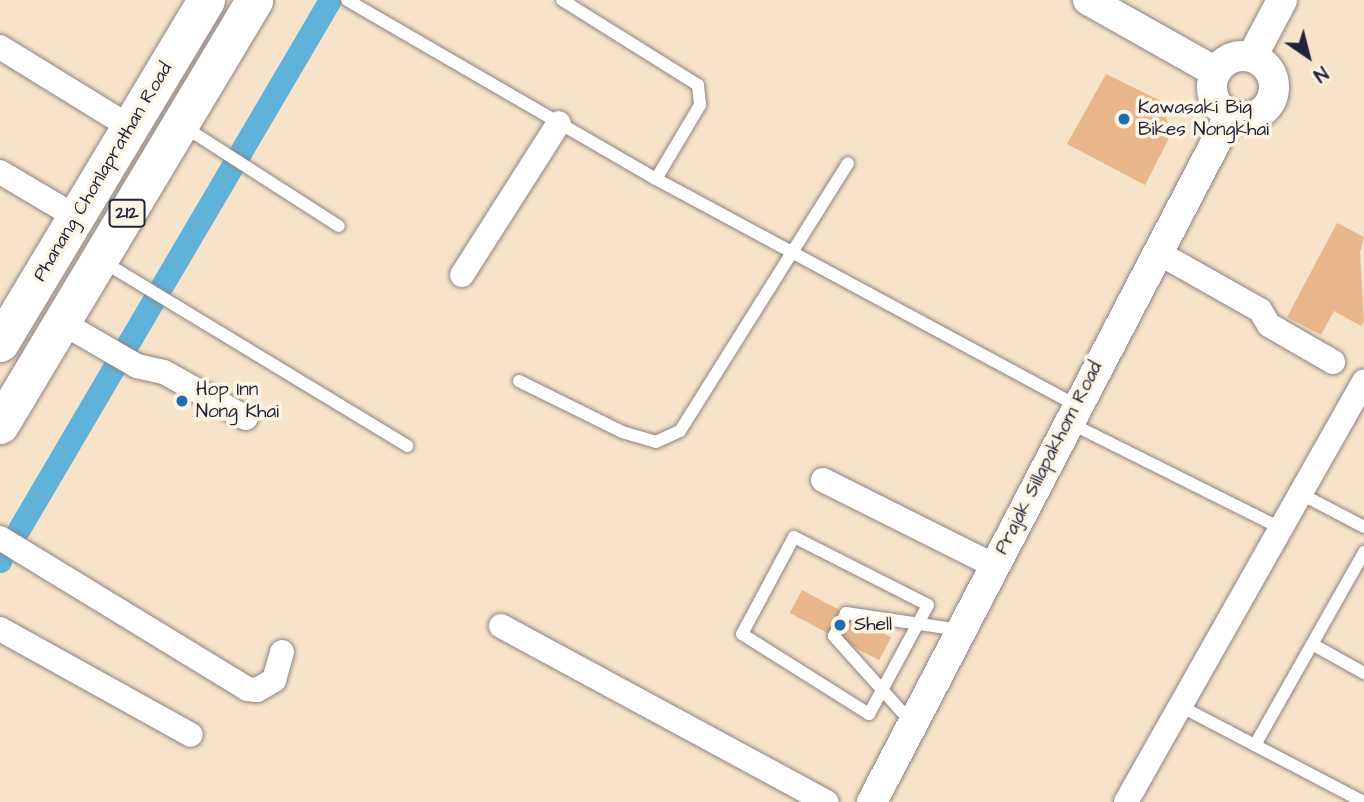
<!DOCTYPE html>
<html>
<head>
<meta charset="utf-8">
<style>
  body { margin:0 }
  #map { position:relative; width:1364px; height:802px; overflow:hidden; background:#f6e3c9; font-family:"Architects Daughter",sans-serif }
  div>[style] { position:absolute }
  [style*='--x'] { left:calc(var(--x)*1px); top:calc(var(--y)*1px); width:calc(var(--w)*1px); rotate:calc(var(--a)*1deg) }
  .canal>* { height:23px; margin:-11.5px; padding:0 11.5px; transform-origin:11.5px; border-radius:11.5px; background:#5fb2da }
  .building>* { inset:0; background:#e8b68a; transform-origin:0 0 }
  .roads { filter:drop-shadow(0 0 2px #8c8282) drop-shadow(0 0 2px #8c8282) }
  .service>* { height:12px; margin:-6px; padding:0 6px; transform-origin:6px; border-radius:6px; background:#fff }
  .minor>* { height:24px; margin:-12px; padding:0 12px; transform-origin:12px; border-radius:12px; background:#fff }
  .tertiary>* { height:30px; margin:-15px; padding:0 15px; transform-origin:15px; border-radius:15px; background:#fff }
  .tertiary>.ring { margin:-15px; padding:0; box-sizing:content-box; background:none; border:30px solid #fff; border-radius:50% }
  .primary>* { height:37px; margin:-18.5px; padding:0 18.5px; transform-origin:18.5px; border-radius:18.5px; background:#fff }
  .dots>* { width:19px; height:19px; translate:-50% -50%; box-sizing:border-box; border:4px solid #fcf5e5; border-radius:50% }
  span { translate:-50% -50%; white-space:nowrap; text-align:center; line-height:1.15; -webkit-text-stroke:7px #fcf5e5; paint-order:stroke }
  .shield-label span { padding:2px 5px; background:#fcf5e5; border:2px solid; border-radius:5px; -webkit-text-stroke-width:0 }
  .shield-label { font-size:18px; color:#22223b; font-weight:700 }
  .poi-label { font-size:19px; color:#22223b }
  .left { translate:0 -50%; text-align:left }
  .street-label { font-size:19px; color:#22223b }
  .north { position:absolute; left:1273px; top:21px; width:70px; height:70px; -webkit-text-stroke:5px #fcf5e5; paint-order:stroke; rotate:145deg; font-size:19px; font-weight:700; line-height:28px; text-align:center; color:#22223b }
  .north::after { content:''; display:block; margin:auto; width:24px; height:32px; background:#22223b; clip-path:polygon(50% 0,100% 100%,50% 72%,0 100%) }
</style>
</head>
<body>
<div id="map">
  <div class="canal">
    <div style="--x:19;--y:529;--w:614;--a:-59.55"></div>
    <div style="--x:0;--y:561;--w:2;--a:-63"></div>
  </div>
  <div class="building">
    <div style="clip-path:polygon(1106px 74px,1163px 102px,1170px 136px,1145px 185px,1067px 144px)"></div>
    <div style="clip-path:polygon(1337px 223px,1364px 237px,1360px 252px,1364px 321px,1361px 326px,1334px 311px,1321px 335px,1287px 317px)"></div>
    <div style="left:802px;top:590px;width:101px;height:26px;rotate:28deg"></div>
  </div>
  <div class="roads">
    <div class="service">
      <div style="--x:347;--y:0;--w:357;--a:30.1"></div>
      <div style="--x:656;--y:179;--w:477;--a:28.3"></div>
      <div style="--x:562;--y:0;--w:160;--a:32"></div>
      <div style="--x:698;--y:85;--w:20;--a:84"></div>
      <div style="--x:700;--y:105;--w:86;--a:120.7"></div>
      <div style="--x:183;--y:126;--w:185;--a:32.7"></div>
      <div style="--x:102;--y:261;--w:357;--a:31.2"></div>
      <div style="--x:519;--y:381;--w:115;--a:26.3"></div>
      <div style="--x:622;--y:432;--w:35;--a:16"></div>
      <div style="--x:656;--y:442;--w:26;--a:-25"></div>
      <div style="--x:680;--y:431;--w:316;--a:-57.9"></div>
      <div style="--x:1070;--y:423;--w:236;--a:26.5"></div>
      <div style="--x:1301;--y:494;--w:71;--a:27.6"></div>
      <div style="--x:794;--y:537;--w:150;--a:26.9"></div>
      <div style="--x:928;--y:605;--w:124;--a:118.4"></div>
      <div style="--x:869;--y:714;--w:150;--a:-147.8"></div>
      <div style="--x:742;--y:634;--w:110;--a:-61.8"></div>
      <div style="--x:1312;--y:644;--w:60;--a:29.1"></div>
      <div style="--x:1180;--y:706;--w:208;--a:27.6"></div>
      <div style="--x:912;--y:723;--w:117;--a:-131.9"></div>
      <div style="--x:834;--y:636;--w:26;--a:-62"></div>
      <div style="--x:846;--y:613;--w:115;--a:8.5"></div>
      <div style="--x:1255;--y:745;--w:222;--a:-60.5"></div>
    </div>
    <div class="minor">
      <div style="--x:0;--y:47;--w:153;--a:31.6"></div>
      <div style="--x:0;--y:172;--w:88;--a:30.6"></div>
      <div style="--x:1157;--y:252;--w:118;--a:29.4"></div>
      <div style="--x:1260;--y:310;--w:17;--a:59"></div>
      <div style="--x:1269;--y:325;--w:74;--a:30"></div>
      <div style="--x:462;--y:275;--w:180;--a:-57.5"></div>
      <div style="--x:61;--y:322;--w:88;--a:30.1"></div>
      <div style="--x:137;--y:366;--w:28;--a:13"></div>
      <div style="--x:164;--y:372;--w:94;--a:29.3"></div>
      <div style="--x:823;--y:480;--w:190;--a:26.6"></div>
      <div style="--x:0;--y:538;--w:289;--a:31.4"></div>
      <div style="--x:247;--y:689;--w:10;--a:6"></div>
      <div style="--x:257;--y:690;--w:20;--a:-30"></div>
      <div style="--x:274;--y:680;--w:29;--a:-74"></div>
      <div style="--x:501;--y:626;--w:370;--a:28.4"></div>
      <div style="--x:0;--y:629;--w:218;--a:29"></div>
      <div style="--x:1126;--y:802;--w:483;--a:-60.5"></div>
    </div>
    <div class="tertiary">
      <div style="--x:1088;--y:0;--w:147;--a:29.4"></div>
      <div class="ring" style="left:1212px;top:56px;width:32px;height:32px"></div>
      <div style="--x:1252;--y:57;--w:64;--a:-62.2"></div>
      <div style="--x:872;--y:802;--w:775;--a:-62.48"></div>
    </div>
    <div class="primary">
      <div style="--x:0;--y:343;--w:400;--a:-59"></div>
      <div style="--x:0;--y:425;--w:495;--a:-59.1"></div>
    </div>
  </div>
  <div class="dots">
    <div style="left:1124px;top:119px;background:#1f6fb2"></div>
    <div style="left:182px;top:401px;background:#1f6fb2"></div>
    <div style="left:840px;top:625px;background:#1f6fb2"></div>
  </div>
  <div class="shield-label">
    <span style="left:127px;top:213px">212</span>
  </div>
  <div class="poi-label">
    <span class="left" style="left:1138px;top:119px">Kawasaki Big<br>Bikes Nongkhai</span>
    <span class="left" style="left:196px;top:401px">Hop Inn<br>Nong Khai</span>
    <span class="left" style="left:854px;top:625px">Shell</span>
  </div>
  <div class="street-label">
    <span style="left:103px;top:172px;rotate:-59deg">Phanang Chonlaprathan Road</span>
    <span style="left:1049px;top:458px;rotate:-63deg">Prajak Sillapakhom Road</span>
  </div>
  <div class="north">N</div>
</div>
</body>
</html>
